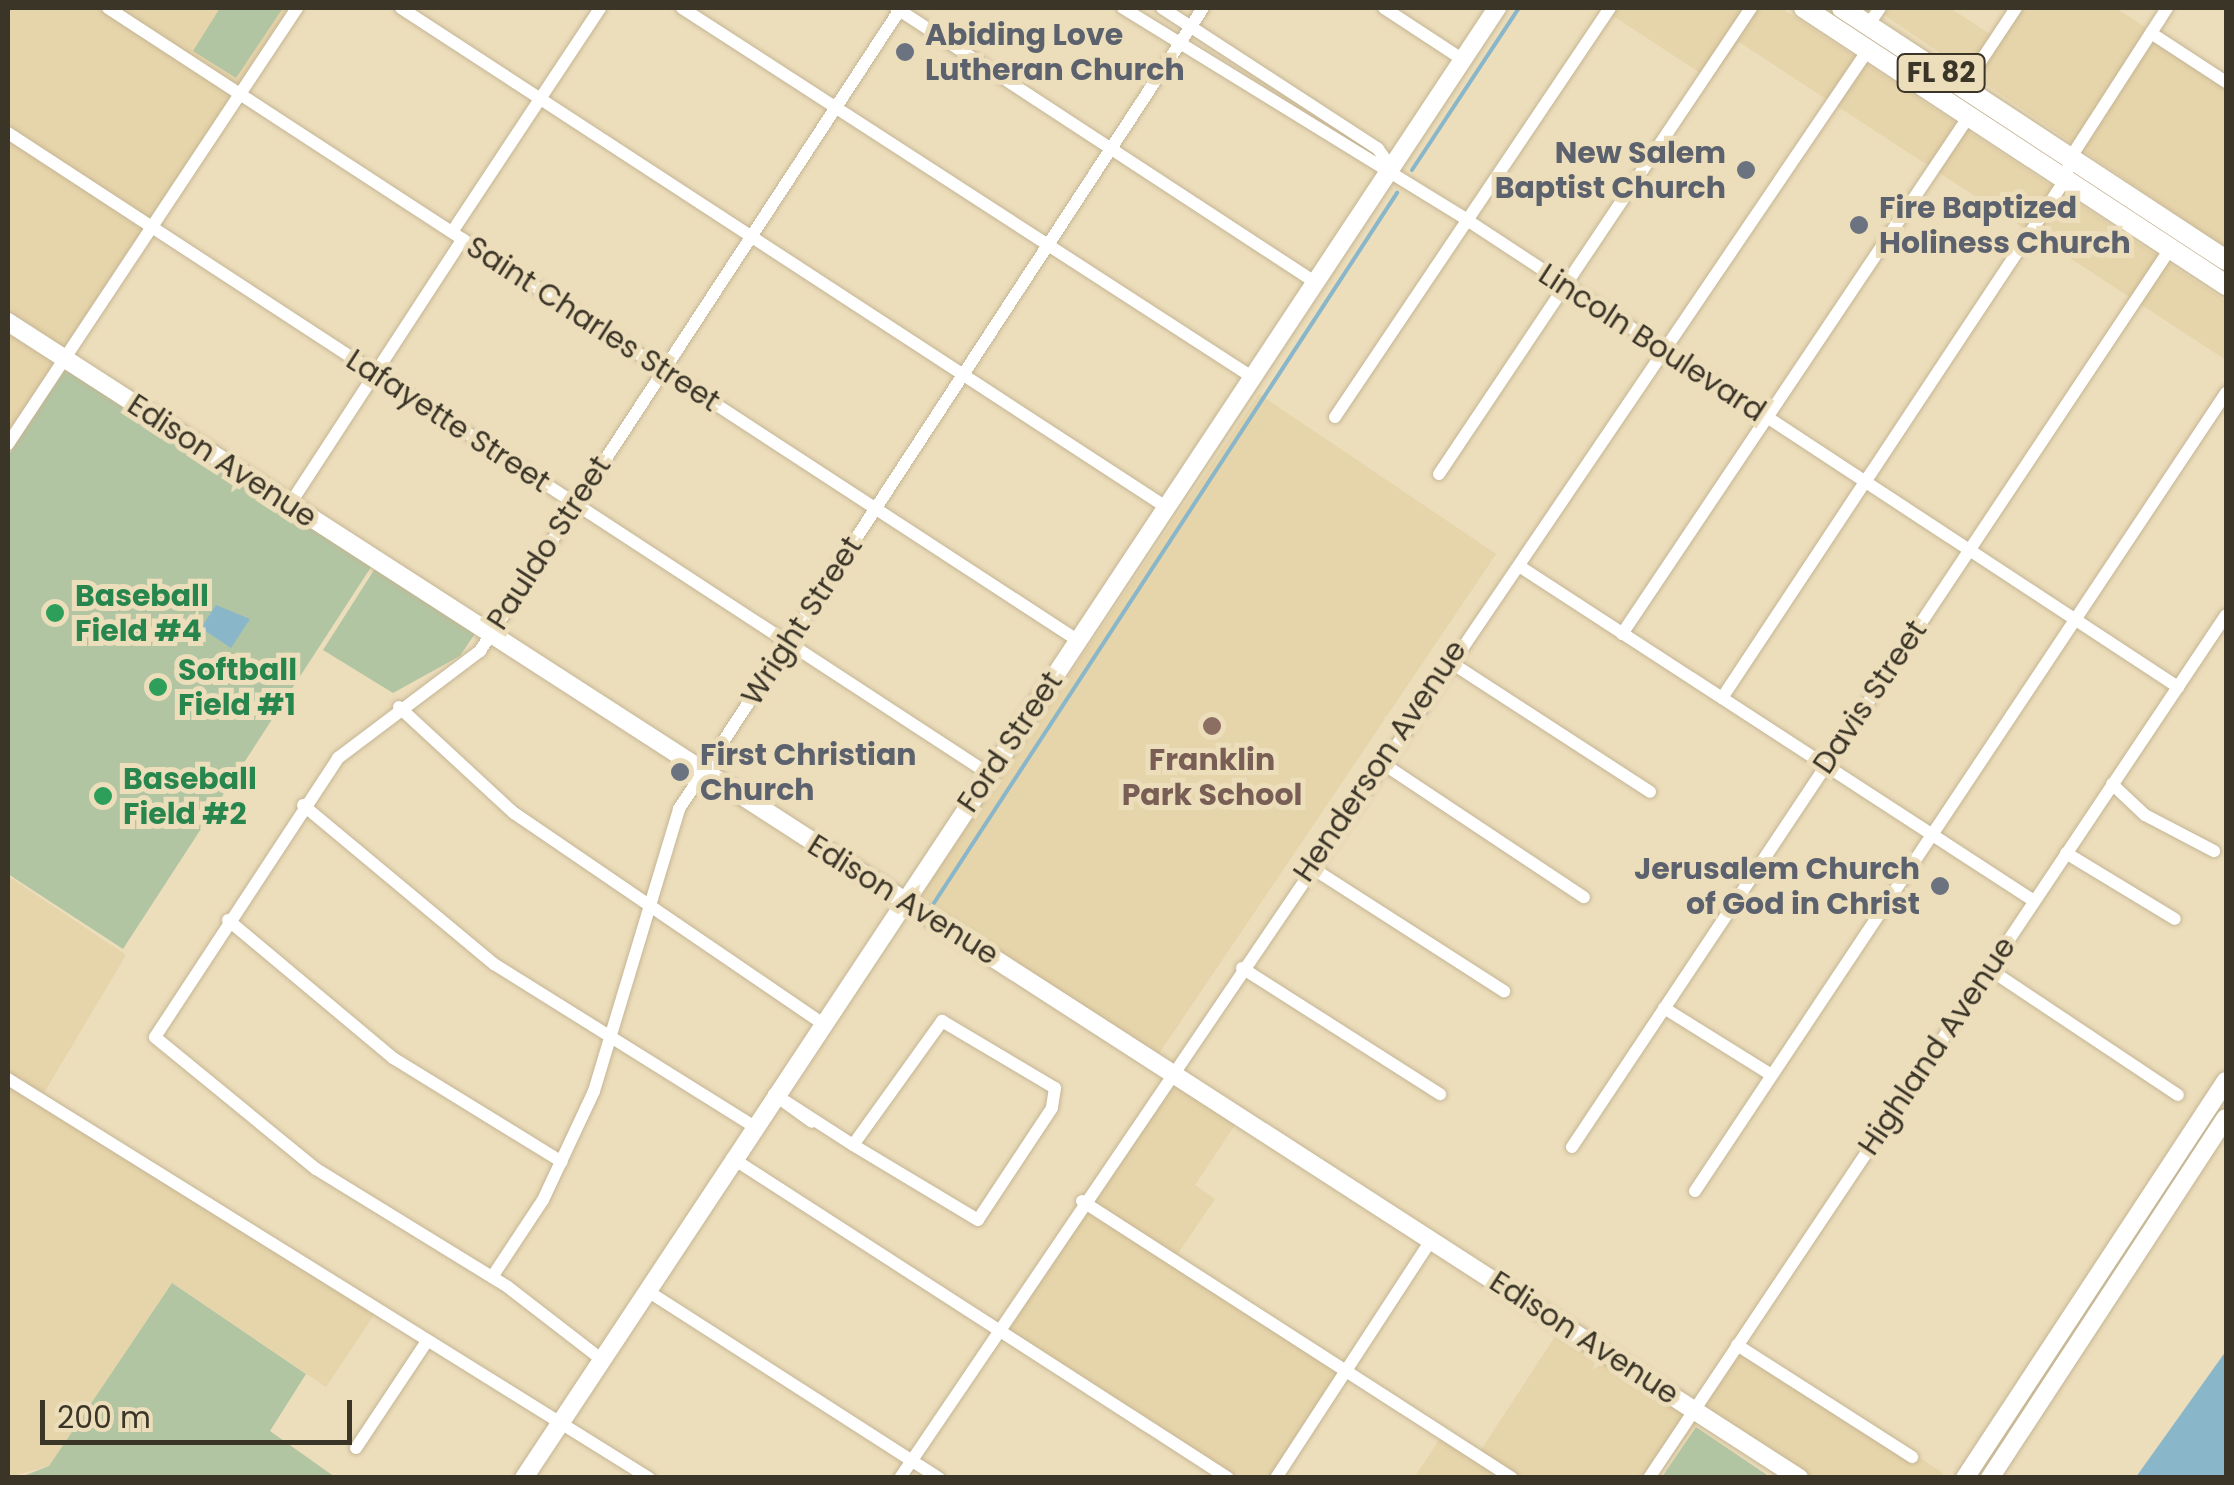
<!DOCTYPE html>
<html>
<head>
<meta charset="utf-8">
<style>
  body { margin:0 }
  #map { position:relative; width:2234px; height:1485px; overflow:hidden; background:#ecddbb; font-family:Poppins,sans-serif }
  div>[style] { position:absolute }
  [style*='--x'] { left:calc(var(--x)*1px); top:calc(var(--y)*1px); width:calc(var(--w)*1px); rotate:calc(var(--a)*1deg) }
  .built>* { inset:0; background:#e6d4aa; transform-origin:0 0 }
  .green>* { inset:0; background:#b2c5a3 }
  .water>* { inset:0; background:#89b6c9 }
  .stream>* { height:4px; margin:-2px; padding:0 2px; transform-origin:2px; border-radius:2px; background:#89b6c9 }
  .roads { filter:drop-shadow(0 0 2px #c4b594) drop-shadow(0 0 2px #c4b594) }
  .street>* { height:12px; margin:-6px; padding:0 6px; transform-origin:6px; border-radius:6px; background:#fff }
  .secondary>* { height:18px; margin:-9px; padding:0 9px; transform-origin:9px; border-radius:9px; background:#fff }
  .primary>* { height:20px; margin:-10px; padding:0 10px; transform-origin:10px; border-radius:10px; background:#fff }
  .dots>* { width:28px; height:28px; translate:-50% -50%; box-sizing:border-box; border:5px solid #ecddbb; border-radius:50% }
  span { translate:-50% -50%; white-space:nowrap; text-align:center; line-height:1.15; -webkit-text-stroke:10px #ecddbb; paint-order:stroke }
  .shield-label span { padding:2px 8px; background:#ecddbb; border:2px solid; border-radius:8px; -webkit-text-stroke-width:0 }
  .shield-label { font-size:28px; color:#3b3528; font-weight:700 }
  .worship-label { font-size:30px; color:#5b616d; font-weight:700 }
  .left { translate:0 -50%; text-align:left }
  .right { translate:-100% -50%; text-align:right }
  .street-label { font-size:30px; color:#3b3528 }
  .leisure-label { font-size:30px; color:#27864d; font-weight:700 }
  .education-label { font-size:30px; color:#785e54; font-weight:700 }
  .frame { position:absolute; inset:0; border:10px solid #3b3528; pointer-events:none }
  .scale { position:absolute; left:40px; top:1400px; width:312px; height:45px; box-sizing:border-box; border:5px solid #3b3528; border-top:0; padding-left:12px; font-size:30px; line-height:35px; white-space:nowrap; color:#3b3528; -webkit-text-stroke:8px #ecddbb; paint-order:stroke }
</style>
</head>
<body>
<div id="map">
  <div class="built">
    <div style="clip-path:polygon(8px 8px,303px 8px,73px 357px,8px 315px)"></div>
    <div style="clip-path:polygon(1601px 8px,1781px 8px,2226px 301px,2226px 360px,1739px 42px,1711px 80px)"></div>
    <div style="clip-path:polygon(1874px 8px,1950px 8px,1999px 40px,2020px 8px,2116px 8px,2226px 81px,2226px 248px)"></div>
    <div style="clip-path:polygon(8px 329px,61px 364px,8px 447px)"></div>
    <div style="left:1259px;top:394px;width:286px;height:606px;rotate:34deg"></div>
    <div style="clip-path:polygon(8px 876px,126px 955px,44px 1093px,376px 1312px,326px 1387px,172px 1283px,49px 1466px,8px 1477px)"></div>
    <div style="clip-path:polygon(1171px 1080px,1237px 1122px,1195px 1185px,1215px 1199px,1173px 1261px,1350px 1373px,1281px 1477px,1230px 1477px,1002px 1331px)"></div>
    <div style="clip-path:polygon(1560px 1329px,1698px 1422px,1657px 1477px,1414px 1478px,1443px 1434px,1477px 1456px)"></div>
    <div style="clip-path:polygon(1744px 1342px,1943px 1473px,1940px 1478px,1810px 1477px,1692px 1399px,1708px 1395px)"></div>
  </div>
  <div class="green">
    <div style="clip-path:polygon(220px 8px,283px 8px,236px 78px,193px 51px)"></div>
    <div style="clip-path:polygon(67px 365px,373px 564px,123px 949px,8px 874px,8px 456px)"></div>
    <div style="clip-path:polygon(376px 567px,476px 632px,460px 656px,393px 693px,323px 650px)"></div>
    <div style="clip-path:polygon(172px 1283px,306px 1374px,270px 1431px,335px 1477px,21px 1477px,49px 1466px)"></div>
    <div style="clip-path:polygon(1696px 1427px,1770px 1477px,1662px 1477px)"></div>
  </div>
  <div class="water">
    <div style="clip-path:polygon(216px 605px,250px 619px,231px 648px,201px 628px)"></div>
    <div style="clip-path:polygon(2226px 1351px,2226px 1477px,2136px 1477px)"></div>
  </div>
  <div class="stream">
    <div style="--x:1412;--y:170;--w:194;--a:-56.6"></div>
    <div style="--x:934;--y:903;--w:848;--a:-56.89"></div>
  </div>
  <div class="roads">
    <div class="street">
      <div style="--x:108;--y:8;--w:1157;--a:33.11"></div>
      <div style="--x:401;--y:8;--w:913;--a:33.12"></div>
      <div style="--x:682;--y:8;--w:679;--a:32.92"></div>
      <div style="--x:896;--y:8;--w:500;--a:33.2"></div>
      <div style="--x:1123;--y:8;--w:404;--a:31.6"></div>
      <div style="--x:1467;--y:220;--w:851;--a:33.3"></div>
      <div style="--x:1162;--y:8;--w:258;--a:33.1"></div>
      <div style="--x:1378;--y:149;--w:22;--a:54"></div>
      <div style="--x:1384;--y:8;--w:93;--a:33.2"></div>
      <div style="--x:1868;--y:25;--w:21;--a:-55"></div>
      <div style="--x:2151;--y:33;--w:90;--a:33.2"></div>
      <div style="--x:1963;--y:88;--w:96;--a:-56.5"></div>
      <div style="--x:8;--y:133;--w:1172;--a:33.16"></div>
      <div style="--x:452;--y:232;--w:268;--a:-56.5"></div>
      <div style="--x:1335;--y:417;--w:493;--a:-56.1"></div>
      <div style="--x:8;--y:444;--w:523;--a:-56.46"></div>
      <div style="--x:1439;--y:474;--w:561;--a:-56.2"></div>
      <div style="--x:290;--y:504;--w:316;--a:-56.9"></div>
      <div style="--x:1519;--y:566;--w:614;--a:33.04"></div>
      <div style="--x:1622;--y:634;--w:623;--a:-56.18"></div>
      <div style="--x:1447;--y:660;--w:242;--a:33"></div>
      <div style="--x:1722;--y:698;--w:621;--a:-56.49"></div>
      <div style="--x:2065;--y:180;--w:24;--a:-75"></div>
      <div style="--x:2071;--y:157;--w:177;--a:-57.2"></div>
      <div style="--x:399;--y:707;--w:156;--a:42.7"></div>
      <div style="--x:514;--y:813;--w:373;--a:34.3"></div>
      <div style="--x:1379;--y:761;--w:246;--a:33.6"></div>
      <div style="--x:2112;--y:784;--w:45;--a:43.2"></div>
      <div style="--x:2145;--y:815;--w:78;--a:27.6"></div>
      <div style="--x:303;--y:805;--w:249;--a:39.8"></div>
      <div style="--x:494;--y:964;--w:305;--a:32"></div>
      <div style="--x:2066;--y:853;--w:127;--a:31.2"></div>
      <div style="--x:1309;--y:866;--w:232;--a:32.7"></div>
      <div style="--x:228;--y:920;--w:215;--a:39.9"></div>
      <div style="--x:393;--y:1058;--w:198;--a:31.6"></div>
      <div style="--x:1242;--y:968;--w:235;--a:32.5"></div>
      <div style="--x:1989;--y:969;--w:227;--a:33.7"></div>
      <div style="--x:1664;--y:1008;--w:125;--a:31.9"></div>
      <div style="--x:942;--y:1021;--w:131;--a:30.7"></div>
      <div style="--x:1055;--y:1088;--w:20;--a:99"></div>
      <div style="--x:1052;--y:1108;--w:134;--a:123.5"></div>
      <div style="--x:978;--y:1220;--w:146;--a:-149"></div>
      <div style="--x:853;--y:1145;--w:153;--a:-54.3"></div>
      <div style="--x:8;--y:1079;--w:755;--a:31.9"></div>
      <div style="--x:774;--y:1094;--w:94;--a:32.8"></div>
      <div style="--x:776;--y:1096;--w:44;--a:35.8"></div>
      <div style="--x:1572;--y:1147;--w:1079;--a:-56.34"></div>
      <div style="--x:732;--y:1158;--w:590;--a:32.83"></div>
      <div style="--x:1695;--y:1191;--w:959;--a:-56.36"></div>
      <div style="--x:1082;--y:1201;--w:511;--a:32.79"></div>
      <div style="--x:492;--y:1277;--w:92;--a:-56.5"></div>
      <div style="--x:543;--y:1200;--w:120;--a:-64.9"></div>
      <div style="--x:594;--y:1091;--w:295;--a:-73.2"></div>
      <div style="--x:679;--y:809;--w:957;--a:-56.81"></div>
      <div style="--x:646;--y:1290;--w:348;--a:32.7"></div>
      <div style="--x:1737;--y:1345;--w:208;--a:32.6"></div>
      <div style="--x:601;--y:1359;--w:118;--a:-142.3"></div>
      <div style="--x:508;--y:1287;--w:225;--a:-148.4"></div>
      <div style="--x:316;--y:1169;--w:208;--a:-140.7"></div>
      <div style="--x:155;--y:1037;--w:334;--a:-56.7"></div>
      <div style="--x:338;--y:758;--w:178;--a:-37"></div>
      <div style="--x:480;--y:651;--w:769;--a:-56.79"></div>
      <div style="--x:356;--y:1448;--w:125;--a:-56.4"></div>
      <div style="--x:900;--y:1478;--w:1725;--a:-55.87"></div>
      <div style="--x:1276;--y:1478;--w:285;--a:-56.9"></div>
      <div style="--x:1649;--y:1478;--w:1038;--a:-56.23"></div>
    </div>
    <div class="secondary">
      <div style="--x:8;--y:322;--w:2132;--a:32.84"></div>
      <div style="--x:524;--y:1478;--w:1763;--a:-56.5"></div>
      <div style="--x:1965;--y:1478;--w:475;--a:-56.7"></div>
      <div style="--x:1990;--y:1478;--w:430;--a:-56.8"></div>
    </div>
    <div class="primary">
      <div style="--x:1804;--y:8;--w:505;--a:33.28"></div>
      <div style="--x:1842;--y:8;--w:459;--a:33.3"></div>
    </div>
  </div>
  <div class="dots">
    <div style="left:905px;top:52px;background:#6b7280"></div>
    <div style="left:1746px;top:170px;background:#6b7280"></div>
    <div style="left:1859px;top:225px;background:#6b7280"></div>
    <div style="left:55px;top:613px;background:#2e9e5b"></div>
    <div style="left:158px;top:687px;background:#2e9e5b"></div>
    <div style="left:1212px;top:726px;background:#8d6e63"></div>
    <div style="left:680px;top:772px;background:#6b7280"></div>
    <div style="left:103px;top:796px;background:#2e9e5b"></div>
    <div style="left:1940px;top:886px;background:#6b7280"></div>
  </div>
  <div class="shield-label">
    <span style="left:1941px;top:73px">FL 82</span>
  </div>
  <div class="worship-label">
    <span class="left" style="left:925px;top:52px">Abiding Love<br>Lutheran Church</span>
    <span class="right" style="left:1726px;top:170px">New Salem<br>Baptist Church</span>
    <span class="left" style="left:1879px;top:225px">Fire Baptized<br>Holiness Church</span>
    <span class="left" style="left:700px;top:772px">First Christian<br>Church</span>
    <span class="right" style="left:1920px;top:886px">Jerusalem Church<br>of God in Christ</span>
  </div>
  <div class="street-label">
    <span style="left:593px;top:324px;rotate:33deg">Saint Charles Street</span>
    <span style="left:1652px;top:343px;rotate:33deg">Lincoln Boulevard</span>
    <span style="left:448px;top:421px;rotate:33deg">Lafayette Street</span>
    <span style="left:222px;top:461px;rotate:33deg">Edison Avenue</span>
    <span style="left:549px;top:543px;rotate:-57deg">Pauldo Street</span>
    <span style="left:802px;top:621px;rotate:-57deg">Wright Street</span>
    <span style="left:1870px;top:697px;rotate:-56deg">Davis Street</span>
    <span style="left:1010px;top:742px;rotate:-56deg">Ford Street</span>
    <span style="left:1380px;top:761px;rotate:-56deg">Henderson Avenue</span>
    <span style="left:903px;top:900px;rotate:32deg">Edison Avenue</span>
    <span style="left:1937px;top:1046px;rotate:-56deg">Highland Avenue</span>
    <span style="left:1584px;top:1338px;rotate:33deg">Edison Avenue</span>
  </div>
  <div class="leisure-label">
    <span class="left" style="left:75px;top:613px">Baseball<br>Field #4</span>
    <span class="left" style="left:178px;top:687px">Softball<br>Field #1</span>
    <span class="left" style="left:123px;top:796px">Baseball<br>Field #2</span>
  </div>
  <div class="education-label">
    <span style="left:1212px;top:777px">Franklin<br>Park School</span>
  </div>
  <div class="frame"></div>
  <div class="scale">200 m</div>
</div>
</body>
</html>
